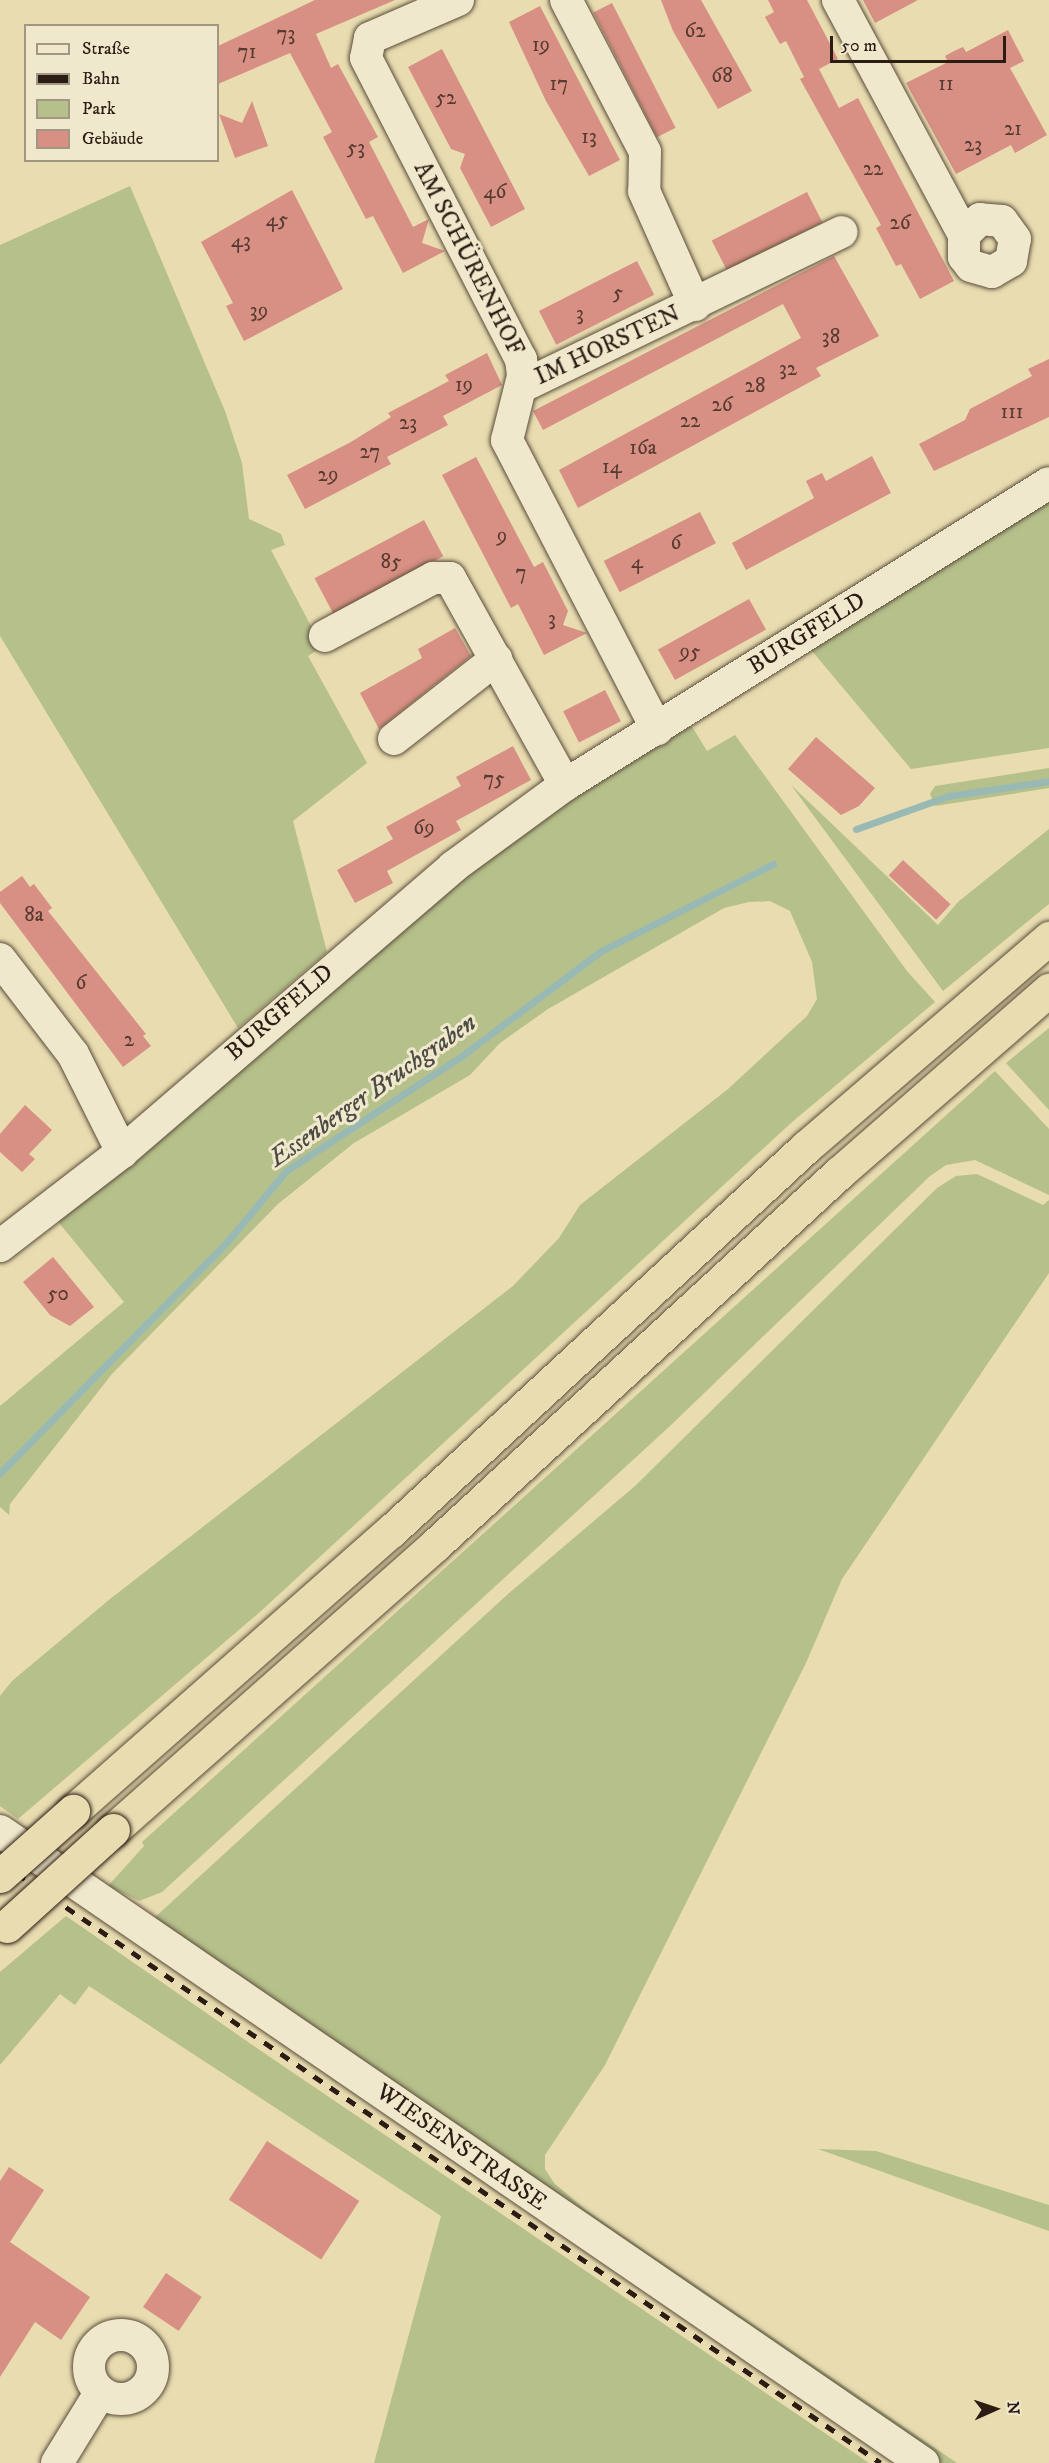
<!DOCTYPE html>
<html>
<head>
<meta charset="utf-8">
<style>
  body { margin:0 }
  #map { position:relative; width:1049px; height:2463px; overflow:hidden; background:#e8dcb0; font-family:"IM FELL DW Pica",serif }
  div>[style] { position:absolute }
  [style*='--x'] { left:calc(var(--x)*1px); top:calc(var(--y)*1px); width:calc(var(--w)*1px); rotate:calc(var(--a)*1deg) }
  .green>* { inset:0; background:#b6c08b }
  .stream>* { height:7px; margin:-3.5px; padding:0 3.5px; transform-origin:3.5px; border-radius:3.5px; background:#99bab4 }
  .building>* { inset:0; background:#d79083; transform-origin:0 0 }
  .roads { filter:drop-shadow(0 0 2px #5b4d3b) drop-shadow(0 0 2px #5b4d3b) }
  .minor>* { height:32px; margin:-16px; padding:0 16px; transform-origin:16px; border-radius:16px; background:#f0e8cc }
  .minor>.ring { margin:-16px; padding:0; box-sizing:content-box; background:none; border:32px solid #f0e8cc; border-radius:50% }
  .highway>* { height:33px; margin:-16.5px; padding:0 16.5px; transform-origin:16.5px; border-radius:16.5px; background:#e8dcb0 }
  .rail>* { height:4.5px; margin-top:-2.25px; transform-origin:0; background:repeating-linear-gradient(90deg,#2c1d14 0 10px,transparent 0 20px) }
  .bridges { filter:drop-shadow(0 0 2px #2c1d14) drop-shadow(0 0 2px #2c1d14) }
  .highway-bridge>* { height:33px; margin:-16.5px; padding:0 16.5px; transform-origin:16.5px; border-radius:16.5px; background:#e8dcb0 }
  span { translate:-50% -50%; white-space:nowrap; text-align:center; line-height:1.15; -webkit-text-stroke:6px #f0e8cc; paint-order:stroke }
  .number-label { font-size:21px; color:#573a30 }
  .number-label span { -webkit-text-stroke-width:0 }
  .street-label { font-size:24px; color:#2c1d14 }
  .water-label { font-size:26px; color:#4d4c44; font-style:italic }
  .legend { position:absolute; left:24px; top:24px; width:195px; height:138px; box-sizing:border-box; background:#f0e8cc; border:2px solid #a29782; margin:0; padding:8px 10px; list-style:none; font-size:18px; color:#2c1d14 }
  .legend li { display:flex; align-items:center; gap:12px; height:30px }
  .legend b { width:30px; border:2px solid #a29782 }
  .north { position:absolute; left:965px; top:2379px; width:60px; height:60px; -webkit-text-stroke:4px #f0e8cc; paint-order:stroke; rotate:87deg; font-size:16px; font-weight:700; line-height:24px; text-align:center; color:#2c1d14 }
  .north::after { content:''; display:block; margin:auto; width:21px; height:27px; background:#2c1d14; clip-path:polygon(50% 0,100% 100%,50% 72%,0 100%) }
  .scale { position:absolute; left:830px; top:36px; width:176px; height:27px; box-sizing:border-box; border:3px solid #2c1d14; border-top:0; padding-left:8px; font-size:18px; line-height:21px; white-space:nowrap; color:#2c1d14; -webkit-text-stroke:4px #f0e8cc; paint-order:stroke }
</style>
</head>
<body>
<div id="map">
  <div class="green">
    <div style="clip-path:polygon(130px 186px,225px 411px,242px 463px,249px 519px,281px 534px,285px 545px,271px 550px,322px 647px,308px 656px,367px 763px,293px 821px,327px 952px,238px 1028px,0 636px,0 245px)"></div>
    <div style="clip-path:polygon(1049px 493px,1049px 748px,911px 769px,807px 645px)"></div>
    <div style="clip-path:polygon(691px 725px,707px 751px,735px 735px,907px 971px,935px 1002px,791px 1123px,261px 1611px,18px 1819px,0 1806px,0 1696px,12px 1681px,110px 1599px,513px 1286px,559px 1238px,580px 1205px,728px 1089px,807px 1016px,817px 999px,812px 962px,790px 911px,770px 901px,749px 902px,724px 908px,548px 1009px,500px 1043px,470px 1075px,354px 1143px,278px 1204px,112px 1374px,10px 1504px,9px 1515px,0 1507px,0 1406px,124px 1302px,55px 1218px,462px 875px,575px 792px)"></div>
    <div style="clip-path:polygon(1049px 768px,1049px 788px,935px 806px,930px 794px,935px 786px)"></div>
    <div style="clip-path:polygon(791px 785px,938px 925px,958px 902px,1049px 829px,1049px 904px,943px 991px)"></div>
    <div style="clip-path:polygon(1049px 1028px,1049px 1110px,1006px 1063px)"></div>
    <div style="clip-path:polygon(995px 1071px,1049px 1129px,1049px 1195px,975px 1160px,946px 1165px,930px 1176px,670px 1426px,162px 1892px,139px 1901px,108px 1886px,144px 1846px,142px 1842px)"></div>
    <div style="clip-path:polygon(977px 1174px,1043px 1205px,1049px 1200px,1049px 1273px,842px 1579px,806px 1663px,605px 2065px,545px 2155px,545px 2169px,554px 2183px,586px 2210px,957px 2463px,935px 2463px,153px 1919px,508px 1594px,635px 1486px,937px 1188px,956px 1176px)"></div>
    <div style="clip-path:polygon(66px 1916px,267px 2055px,869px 2463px,374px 2463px,441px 2216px,89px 1986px,75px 2005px,60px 1994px,0 2065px,0 1972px)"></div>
    <div style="clip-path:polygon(818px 2149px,876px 2151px,1049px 2205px,1049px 2231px)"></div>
  </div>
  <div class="stream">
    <div style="--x:856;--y:829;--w:98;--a:-19.7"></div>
    <div style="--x:948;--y:796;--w:102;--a:-8.4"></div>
    <div style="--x:0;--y:1473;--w:324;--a:-45.5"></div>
    <div style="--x:227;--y:1242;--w:92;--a:-50.3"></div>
    <div style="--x:286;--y:1171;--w:207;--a:-33.2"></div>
    <div style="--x:459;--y:1058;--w:178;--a:-37"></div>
    <div style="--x:601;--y:951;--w:193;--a:-26.8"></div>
  </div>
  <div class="building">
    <div style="clip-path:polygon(315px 0,395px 0,316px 34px,331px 68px,338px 64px,378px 137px,369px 142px,413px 227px,429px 219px,422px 243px,445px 251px,403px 273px,373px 216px,366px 219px,323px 137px,332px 132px,290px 53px,218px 84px,218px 46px)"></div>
    <div style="clip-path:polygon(661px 0,701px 0,752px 91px,718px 109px,673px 31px)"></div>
    <div style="clip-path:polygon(768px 0,807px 0,838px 59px,819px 69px,839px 108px,858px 98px,954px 281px,920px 299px,901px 264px,896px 266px,876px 228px,881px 225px,800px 79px,804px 77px,786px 41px,780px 44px,765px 17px,774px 12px)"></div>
    <div style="clip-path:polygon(863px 0,918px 0,875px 23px)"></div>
    <div style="left:612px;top:3px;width:140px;height:21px;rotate:63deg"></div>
    <div style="clip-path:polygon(540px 6px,620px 160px,589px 176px,546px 101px,509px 22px)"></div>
    <div style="clip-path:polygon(1008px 30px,1024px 61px,1010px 68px,1047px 135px,1015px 153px,1011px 145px,956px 174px,906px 83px,948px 62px,945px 56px,954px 51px,963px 47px,966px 52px)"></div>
    <div style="clip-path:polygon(442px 49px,525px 209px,491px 227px,460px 168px,465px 154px,451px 149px,408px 67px)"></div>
    <div style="clip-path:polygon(252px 101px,268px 146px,235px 158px,219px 114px,242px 123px)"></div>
    <div style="clip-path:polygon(292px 190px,343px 289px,244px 341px,226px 306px,233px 303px,201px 242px)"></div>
    <div style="left:807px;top:192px;width:34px;height:107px;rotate:63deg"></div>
    <div style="clip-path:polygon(834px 256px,879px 336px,816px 368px,821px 376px,578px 508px,559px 470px,801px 338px,783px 304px,543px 430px,533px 411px)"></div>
    <div style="left:637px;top:261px;width:38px;height:110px;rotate:63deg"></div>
    <div style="clip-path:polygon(487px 353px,502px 385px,443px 416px,448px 425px,387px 457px,391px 464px,305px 509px,287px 475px,351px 442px,391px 417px,388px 413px,449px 381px,445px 375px)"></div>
    <div style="clip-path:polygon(1049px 359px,1049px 417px,934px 471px,919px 444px,965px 420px,970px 409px,1032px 376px,1028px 369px)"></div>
    <div style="clip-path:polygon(872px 456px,891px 493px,746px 570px,732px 543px,814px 498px,806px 481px,822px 473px,826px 481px)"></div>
    <div style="clip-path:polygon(476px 457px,534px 567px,543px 562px,568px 611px,563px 625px,587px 633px,544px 655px,518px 604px,511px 608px,442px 475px)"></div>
    <div style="left:700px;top:512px;width:35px;height:108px;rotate:63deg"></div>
    <div style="left:424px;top:520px;width:41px;height:124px;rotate:62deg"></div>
    <div style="left:749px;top:599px;width:35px;height:104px;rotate:61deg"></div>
    <div style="clip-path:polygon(455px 628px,471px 656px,379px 729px,360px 693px,422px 658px,418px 649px)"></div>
    <div style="left:605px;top:690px;width:35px;height:47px;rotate:63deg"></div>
    <div style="clip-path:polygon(816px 737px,875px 788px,859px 806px,841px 815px,788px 769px)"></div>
    <div style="clip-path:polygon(513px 746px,531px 780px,456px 821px,461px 830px,387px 871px,393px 883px,355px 903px,337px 870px,393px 839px,386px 827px,461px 786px,456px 777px)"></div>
    <div style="left:903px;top:860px;width:65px;height:21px;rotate:43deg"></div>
    <div style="clip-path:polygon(22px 876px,30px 887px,34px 884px,52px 908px,48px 911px,146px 1034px,143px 1036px,151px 1046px,123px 1067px,0 903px,0 892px)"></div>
    <div style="clip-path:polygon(25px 1105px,52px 1130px,29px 1154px,35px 1159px,22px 1172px,0 1152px,0 1134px)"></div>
    <div style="clip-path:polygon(53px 1257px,94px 1307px,70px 1326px,50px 1315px,23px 1282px)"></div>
    <div style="left:267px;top:2141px;width:110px;height:70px;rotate:33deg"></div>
    <div style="clip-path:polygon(9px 2167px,44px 2190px,10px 2242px,90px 2297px,61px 2340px,35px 2322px,0 2377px,0 2181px)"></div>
    <div style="left:166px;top:2273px;width:43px;height:41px;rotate:34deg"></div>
  </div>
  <div class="roads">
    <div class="minor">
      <div style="--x:458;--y:0;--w:96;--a:156.6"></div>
      <div style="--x:370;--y:38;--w:20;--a:101"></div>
      <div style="--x:366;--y:58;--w:339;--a:62.8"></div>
      <div style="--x:521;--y:359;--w:17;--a:83"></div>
      <div style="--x:523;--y:376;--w:66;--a:104"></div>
      <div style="--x:507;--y:440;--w:326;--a:62.6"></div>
      <div style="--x:566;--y:0;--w:171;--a:62.5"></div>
      <div style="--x:645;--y:152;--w:39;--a:91"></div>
      <div style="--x:644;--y:191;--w:125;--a:65.9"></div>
      <div style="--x:838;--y:0;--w:267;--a:61.8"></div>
      <div style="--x:964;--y:235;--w:22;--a:90"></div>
      <div style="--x:964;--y:257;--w:11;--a:52"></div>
      <div style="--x:971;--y:266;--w:22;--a:16"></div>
      <div style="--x:992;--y:272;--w:22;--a:-30"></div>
      <div style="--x:1011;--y:261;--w:22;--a:-80"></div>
      <div style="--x:1015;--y:239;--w:22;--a:-126"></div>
      <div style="--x:1002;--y:221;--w:22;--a:-175"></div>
      <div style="--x:980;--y:219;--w:23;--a:135"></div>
      <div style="--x:521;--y:387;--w:356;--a:-25.8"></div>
      <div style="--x:325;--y:636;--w:123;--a:-28.2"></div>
      <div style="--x:433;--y:578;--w:17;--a:0"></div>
      <div style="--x:450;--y:578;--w:237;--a:60.9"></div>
      <div style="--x:394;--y:739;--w:130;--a:-38.1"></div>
      <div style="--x:0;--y:959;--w:120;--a:52.5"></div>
      <div style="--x:73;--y:1054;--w:110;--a:63.4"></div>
      <div style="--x:0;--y:1246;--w:154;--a:-37.6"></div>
      <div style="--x:122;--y:1152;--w:437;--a:-40.7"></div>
      <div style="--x:453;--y:867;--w:139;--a:-36.2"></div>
      <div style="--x:565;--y:785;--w:570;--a:-31.96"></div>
      <div style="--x:0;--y:1831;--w:1119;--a:34.4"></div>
      <div class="ring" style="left:89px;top:2335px;width:32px;height:32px"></div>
      <div style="--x:57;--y:2463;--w:82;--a:-58.4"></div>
    </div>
    <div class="highway">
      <div style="--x:73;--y:1811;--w:424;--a:-41.4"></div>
      <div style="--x:391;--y:1531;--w:565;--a:-42.78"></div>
      <div style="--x:806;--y:1147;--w:321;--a:-40.7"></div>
      <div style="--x:113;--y:1830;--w:430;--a:-41.5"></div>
      <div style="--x:435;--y:1545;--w:549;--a:-42.64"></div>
      <div style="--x:839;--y:1173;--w:279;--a:-41.1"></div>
    </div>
  </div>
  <div class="rail">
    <div style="--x:0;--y:1862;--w:1066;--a:34.3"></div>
  </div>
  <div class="bridges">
    <div class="highway-bridge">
      <div style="--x:0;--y:1876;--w:98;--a:-41.7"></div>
      <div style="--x:7;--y:1926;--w:143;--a:-42.2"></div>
    </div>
  </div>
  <div class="number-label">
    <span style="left:695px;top:31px">62</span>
    <span style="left:286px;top:34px">73</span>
    <span style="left:541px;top:45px">19</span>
    <span style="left:247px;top:52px">71</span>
    <span style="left:722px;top:76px">68</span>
    <span style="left:559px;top:84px">17</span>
    <span style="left:946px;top:84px">11</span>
    <span style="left:446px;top:98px">52</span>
    <span style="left:1013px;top:129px">21</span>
    <span style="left:589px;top:137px">13</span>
    <span style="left:973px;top:145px">23</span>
    <span style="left:356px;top:148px">53</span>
    <span style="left:873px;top:169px">22</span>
    <span style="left:495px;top:192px">46</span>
    <span style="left:277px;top:220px">45</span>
    <span style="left:900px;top:223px">26</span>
    <span style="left:241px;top:241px">43</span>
    <span style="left:618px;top:293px">5</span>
    <span style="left:259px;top:311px">39</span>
    <span style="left:580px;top:314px">3</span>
    <span style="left:831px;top:337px">38</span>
    <span style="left:788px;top:369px">32</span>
    <span style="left:464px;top:385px">19</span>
    <span style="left:755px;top:386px">28</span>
    <span style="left:722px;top:405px">26</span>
    <span style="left:1012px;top:412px">111</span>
    <span style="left:690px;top:421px">22</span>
    <span style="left:408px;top:423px">23</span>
    <span style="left:643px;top:448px">16a</span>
    <span style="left:370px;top:452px">27</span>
    <span style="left:612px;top:467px">14</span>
    <span style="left:328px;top:475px">29</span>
    <span style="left:502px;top:536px">9</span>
    <span style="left:676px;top:543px">6</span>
    <span style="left:391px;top:562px">85</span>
    <span style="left:637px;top:562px">4</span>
    <span style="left:521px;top:573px">7</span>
    <span style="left:552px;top:619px">3</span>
    <span style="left:690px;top:652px">95</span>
    <span style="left:494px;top:779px">75</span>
    <span style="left:424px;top:828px">69</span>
    <span style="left:34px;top:915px">8a</span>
    <span style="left:81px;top:983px">6</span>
    <span style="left:129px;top:1040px">2</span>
    <span style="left:58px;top:1294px">50</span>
  </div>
  <div class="street-label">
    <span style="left:468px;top:259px;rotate:63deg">AM SCHÜRENHOF</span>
    <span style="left:608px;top:346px;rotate:-25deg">IM HORSTEN</span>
    <span style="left:807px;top:634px;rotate:-32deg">BURGFELD</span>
    <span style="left:280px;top:1013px;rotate:-41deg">BURGFELD</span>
    <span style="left:461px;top:2148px;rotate:35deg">WIESENSTRASSE</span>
  </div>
  <div class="water-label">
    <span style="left:373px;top:1091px;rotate:-35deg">Essenberger Bruchgraben</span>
  </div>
  <ul class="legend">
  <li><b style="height:8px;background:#f0e8cc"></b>Straße</li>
  <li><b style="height:8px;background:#2c1d14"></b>Bahn</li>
  <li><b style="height:16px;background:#b6c08b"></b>Park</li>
  <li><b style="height:16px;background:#d79083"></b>Gebäude</li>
  </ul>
  <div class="north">N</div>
  <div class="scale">50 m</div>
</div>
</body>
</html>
